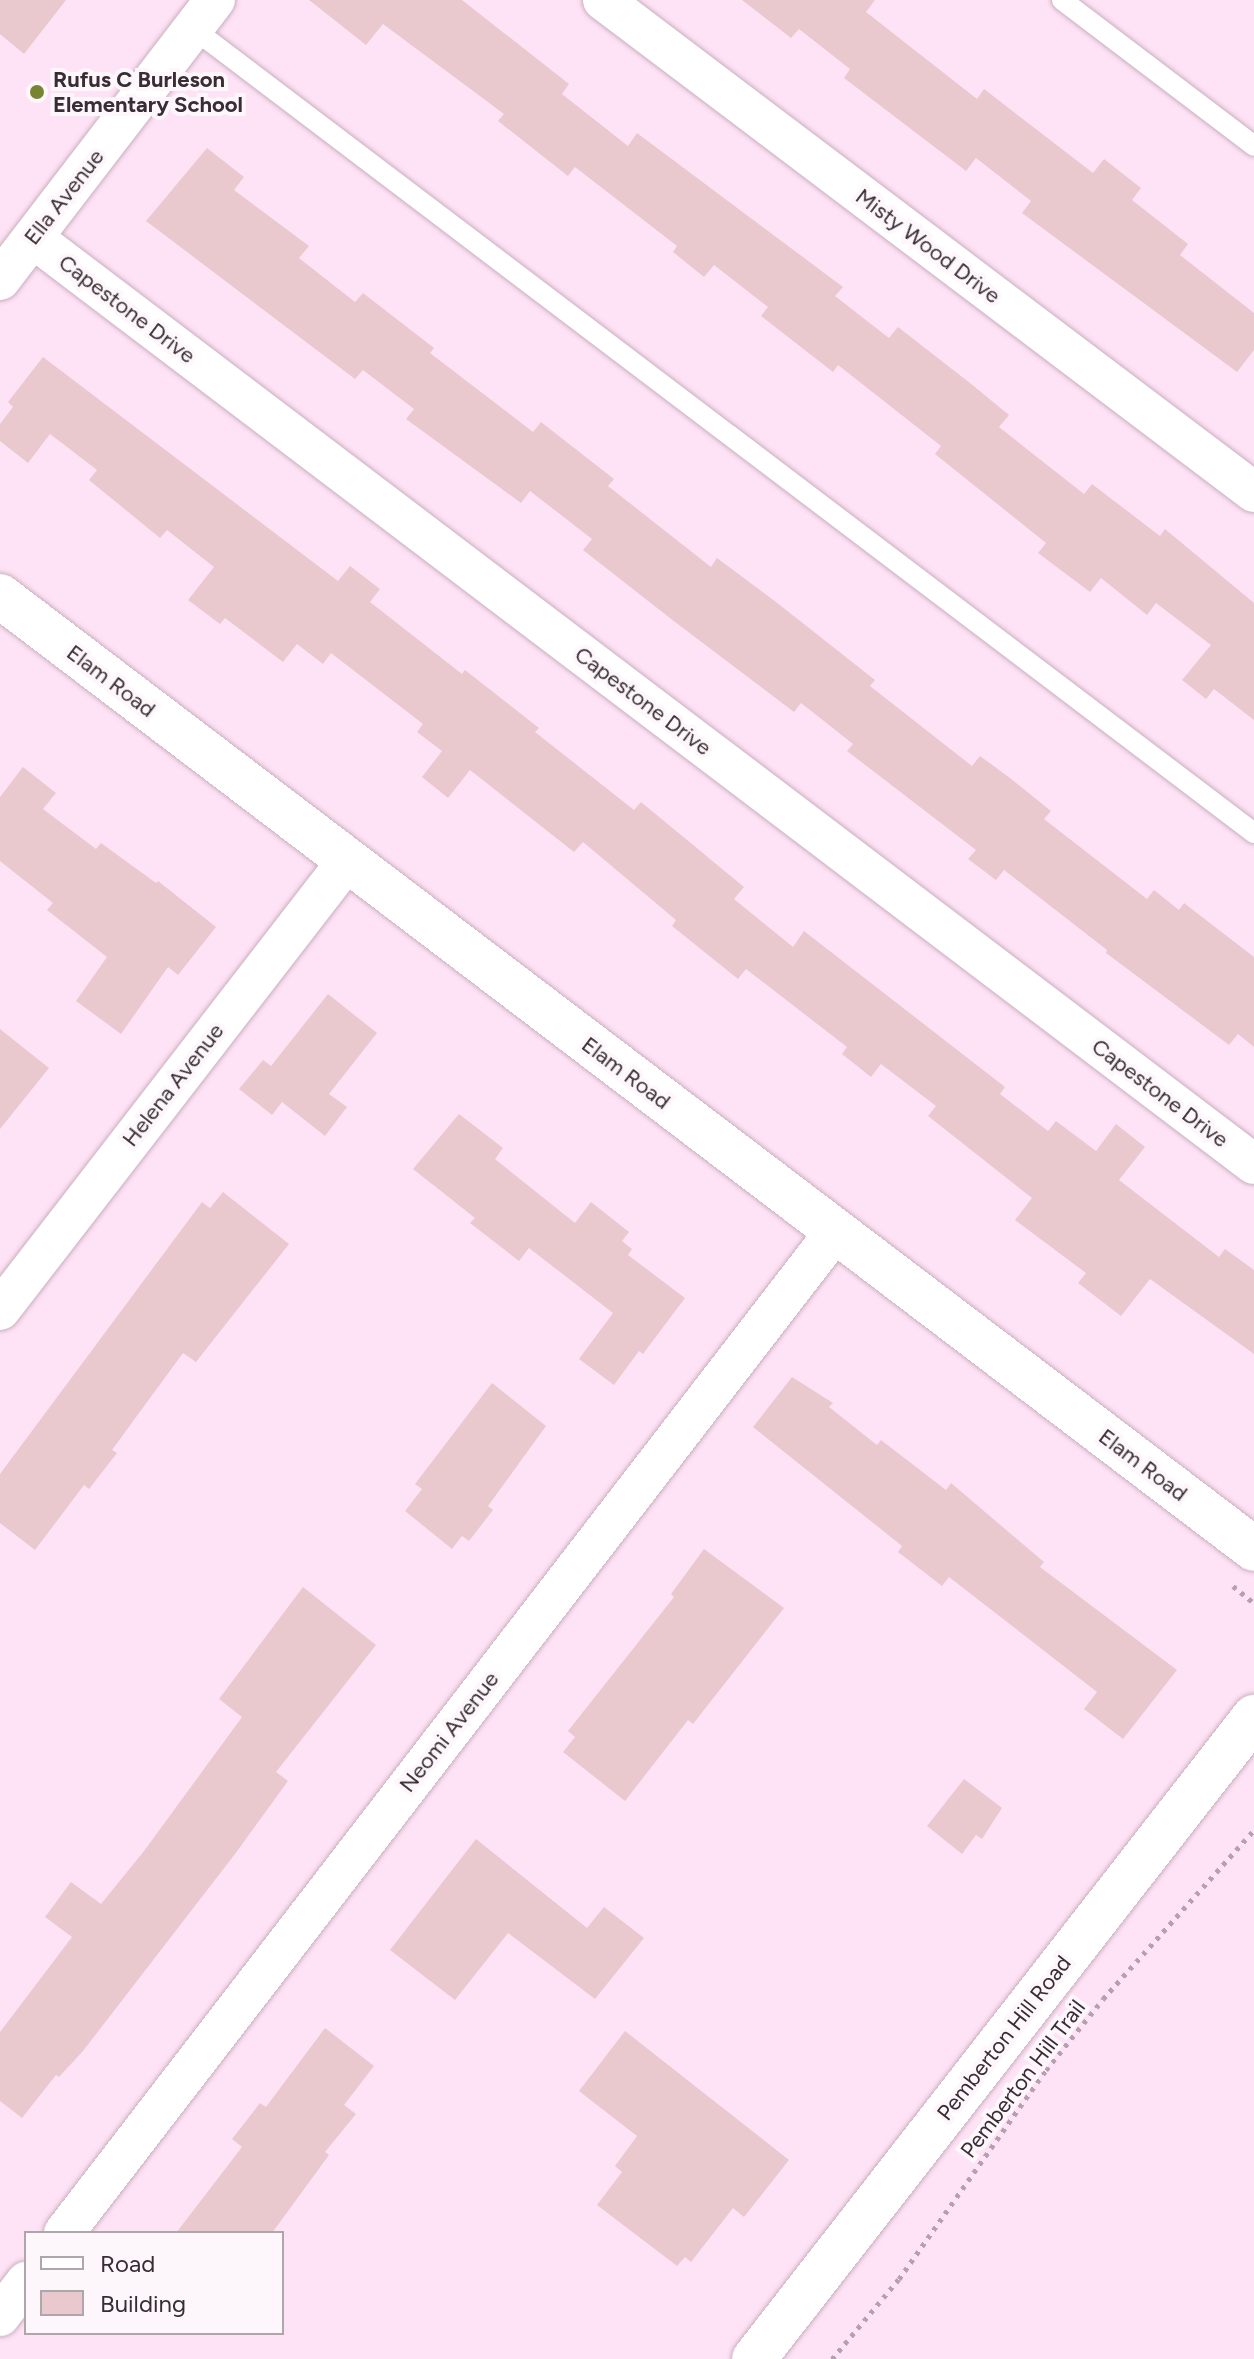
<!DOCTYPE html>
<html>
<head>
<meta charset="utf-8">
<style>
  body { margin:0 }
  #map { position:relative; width:1254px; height:2359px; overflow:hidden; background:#fee2f5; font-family:Figtree,sans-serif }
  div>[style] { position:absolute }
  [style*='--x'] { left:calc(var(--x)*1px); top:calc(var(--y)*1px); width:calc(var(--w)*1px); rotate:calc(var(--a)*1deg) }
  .building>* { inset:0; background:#eac9ce }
  .path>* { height:5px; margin-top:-2.5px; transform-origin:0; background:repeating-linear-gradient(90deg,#b6a0af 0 4px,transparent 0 10px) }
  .roads { filter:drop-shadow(0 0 2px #c9afc0) drop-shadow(0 0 2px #c9afc0) }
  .service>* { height:20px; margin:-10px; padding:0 10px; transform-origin:10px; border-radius:10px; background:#fff }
  .minor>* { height:40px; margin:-20px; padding:0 20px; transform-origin:20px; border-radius:20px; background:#fff }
  .tertiary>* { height:44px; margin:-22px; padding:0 22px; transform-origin:22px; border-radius:22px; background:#fff }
  .dots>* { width:22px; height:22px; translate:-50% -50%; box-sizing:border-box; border:4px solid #fdf7fb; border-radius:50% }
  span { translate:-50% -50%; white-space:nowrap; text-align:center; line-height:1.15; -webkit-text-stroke:8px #fdf7fb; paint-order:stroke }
  .poi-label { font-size:22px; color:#382d34; font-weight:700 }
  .left { translate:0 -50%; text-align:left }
  .street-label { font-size:22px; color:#382d34 }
  .legend { position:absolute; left:24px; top:2231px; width:260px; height:104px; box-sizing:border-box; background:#fdf7fb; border:2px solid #aea6ab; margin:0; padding:10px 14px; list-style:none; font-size:24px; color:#382d34 }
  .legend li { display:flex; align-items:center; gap:16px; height:40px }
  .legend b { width:40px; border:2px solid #aea6ab }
</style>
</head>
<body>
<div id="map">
  <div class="building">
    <div style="clip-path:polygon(0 0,66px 0,24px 54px,0 34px)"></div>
    <div style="clip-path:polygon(309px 0,462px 0,569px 84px,562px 94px,628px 146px,637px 133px,843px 287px,835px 296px,889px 338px,898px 327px,970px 383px,1009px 415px,999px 427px,1084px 494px,1092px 484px,1160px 536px,1165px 529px,1254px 603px,1254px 720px,1214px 689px,1206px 699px,1182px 680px,1211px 645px,1156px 603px,1147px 615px,1101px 578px,1090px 592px,1038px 553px,1046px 543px,935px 454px,941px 446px,838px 365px,833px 372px,761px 316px,768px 307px,714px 265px,704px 277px,673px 252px,677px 246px,575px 167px,568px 176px,498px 121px,504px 114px,383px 24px,366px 45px)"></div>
    <div style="clip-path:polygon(742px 0,875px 0,866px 12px,977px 99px,984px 89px,1093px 173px,1104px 159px,1141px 188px,1132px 200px,1188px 244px,1180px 255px,1254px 313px,1254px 350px,1237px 372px,1022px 213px,1031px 201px,976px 158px,966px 171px,844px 78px,850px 69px,799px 29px,791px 38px)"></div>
    <div style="clip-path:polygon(207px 148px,244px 177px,234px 190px,309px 246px,299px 258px,355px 302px,363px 293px,434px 348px,430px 353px,533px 432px,541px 422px,614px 479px,608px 486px,711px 567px,717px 558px,776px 602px,875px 680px,870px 686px,972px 766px,980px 756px,1010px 778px,1051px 811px,1044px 819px,1147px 899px,1154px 890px,1179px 910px,1184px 903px,1254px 957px,1254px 1047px,1238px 1034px,1229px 1045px,1106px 953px,1107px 950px,1004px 870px,996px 880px,968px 859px,976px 850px,847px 751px,853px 744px,801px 703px,794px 712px,675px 622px,583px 550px,592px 539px,530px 491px,521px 503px,406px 419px,414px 409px,363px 370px,355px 379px,146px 221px)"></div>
    <div style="clip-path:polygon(43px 357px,338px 581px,350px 566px,380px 589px,370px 602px,462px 674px,465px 670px,539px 728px,535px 732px,634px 810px,641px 802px,744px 887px,734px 899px,793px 947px,804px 931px,1005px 1087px,1000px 1094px,1048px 1131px,1056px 1121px,1096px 1151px,1116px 1124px,1145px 1147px,1119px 1180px,1219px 1257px,1225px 1249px,1254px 1270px,1254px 1354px,1150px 1279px,1121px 1316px,1078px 1283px,1086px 1273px,1015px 1220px,1032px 1198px,928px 1116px,936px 1106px,881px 1064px,871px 1077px,842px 1054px,847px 1047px,746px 969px,738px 979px,672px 926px,676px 920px,583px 842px,574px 852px,470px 770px,448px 798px,422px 777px,442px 751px,417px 732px,423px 724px,331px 653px,323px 664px,297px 644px,283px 662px,225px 618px,220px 624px,188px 600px,214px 567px,167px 530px,160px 538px,89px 480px,97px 470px,50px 434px,28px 463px,0 441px,0 424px,13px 407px,8px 402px)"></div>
    <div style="clip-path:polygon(23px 767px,56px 793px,43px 809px,96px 849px,101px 843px,156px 883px,158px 881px,216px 927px,178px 975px,168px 967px,121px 1034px,76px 1001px,107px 957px,47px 910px,53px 903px,0 861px,0 797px)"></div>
    <div style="clip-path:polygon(328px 994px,377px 1033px,329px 1094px,347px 1107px,325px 1136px,282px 1102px,272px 1115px,239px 1089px,263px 1060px,271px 1066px)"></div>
    <div style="clip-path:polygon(0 1029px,49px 1068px,0 1129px)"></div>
    <div style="clip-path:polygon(459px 1114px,503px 1148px,495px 1159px,575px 1223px,591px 1202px,629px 1232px,622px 1241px,632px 1249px,628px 1255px,685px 1298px,643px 1354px,639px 1351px,614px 1385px,579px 1359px,613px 1313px,529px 1248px,519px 1261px,470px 1223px,475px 1218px,413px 1169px)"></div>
    <div style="clip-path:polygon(223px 1192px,289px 1244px,196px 1362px,183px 1353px,112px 1450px,117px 1453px,89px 1489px,84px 1485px,35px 1550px,0 1523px,0 1474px,202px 1202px,210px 1208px)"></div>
    <div style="clip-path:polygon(792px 1377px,833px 1403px,829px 1407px,877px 1445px,881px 1440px,946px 1490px,951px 1483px,1044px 1562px,1040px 1567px,1177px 1670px,1123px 1739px,1084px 1709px,1097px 1692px,949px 1577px,942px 1586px,898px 1552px,902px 1546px,753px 1427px)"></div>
    <div style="clip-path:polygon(492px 1383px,546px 1426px,488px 1506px,493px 1510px,469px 1541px,462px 1536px,452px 1549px,405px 1511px,422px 1489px,415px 1484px)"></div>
    <div style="clip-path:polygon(704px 1549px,784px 1608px,693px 1724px,688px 1720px,625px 1801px,563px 1752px,575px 1737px,568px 1731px,674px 1597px,671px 1594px)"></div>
    <div style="clip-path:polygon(303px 1587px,376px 1645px,276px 1772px,288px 1781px,235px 1854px,83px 2051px,59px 2077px,56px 2075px,22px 2118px,0 2101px,0 2032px,72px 1937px,45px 1917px,71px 1882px,101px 1904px,144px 1851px,242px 1717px,219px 1699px)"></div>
    <div style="clip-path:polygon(964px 1779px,1002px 1808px,982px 1839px,976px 1835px,962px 1854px,927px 1826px)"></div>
    <div style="clip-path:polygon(476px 1839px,587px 1928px,604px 1907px,644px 1938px,595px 1999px,508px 1933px,455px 2000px,390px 1950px)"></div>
    <div style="clip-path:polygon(325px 2028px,374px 2066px,344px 2105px,356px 2114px,325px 2152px,329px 2155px,272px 2233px,176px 2233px,242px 2147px,232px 2139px,260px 2103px,266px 2107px)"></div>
    <div style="clip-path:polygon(625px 2031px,789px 2160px,744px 2217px,733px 2208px,691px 2262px,685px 2257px,677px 2266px,597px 2205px,622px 2172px,615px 2166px,637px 2136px,579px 2091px)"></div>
  </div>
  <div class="path">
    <div style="--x:1233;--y:1586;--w:27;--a:39"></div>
    <div style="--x:832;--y:2359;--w:104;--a:-50.1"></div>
    <div style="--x:899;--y:2279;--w:256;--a:-54.9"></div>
    <div style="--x:1046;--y:2070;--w:91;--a:-51.2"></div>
    <div style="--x:1103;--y:1999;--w:227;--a:-48.2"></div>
  </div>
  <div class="roads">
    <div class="service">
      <div style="--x:1062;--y:0;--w:241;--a:37.2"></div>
      <div style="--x:195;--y:30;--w:1329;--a:37.17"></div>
    </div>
    <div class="minor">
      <div style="--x:603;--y:0;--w:816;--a:37.08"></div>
      <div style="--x:33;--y:238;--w:1532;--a:37.18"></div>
      <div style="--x:0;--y:280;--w:353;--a:-52.5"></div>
      <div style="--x:0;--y:1310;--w:567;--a:-52.3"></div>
      <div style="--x:64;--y:2233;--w:1264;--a:-52.4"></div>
      <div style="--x:0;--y:2316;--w:43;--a:-52.6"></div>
    </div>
    <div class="tertiary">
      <div style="--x:0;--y:596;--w:1575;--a:37.23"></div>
      <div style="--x:754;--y:2359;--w:814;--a:-52.09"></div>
    </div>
  </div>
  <div class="dots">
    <div style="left:37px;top:92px;background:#798431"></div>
  </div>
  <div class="poi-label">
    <span class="left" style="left:53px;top:92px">Rufus C Burleson<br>Elementary School</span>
  </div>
  <div class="street-label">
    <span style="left:64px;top:197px;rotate:-52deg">Ella Avenue</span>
    <span style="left:928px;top:246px;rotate:37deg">Misty Wood Drive</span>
    <span style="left:127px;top:309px;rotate:37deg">Capestone Drive</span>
    <span style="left:111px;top:681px;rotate:37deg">Elam Road</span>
    <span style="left:643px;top:701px;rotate:37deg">Capestone Drive</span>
    <span style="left:626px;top:1073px;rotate:37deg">Elam Road</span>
    <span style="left:173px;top:1085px;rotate:-52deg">Helena Avenue</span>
    <span style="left:1160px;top:1093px;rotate:37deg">Capestone Drive</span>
    <span style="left:1143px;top:1465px;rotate:37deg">Elam Road</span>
    <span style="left:449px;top:1732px;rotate:-52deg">Neomi Avenue</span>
    <span style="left:1004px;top:2038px;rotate:-52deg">Pemberton Hill Road</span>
    <span style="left:1023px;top:2079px;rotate:-53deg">Pemberton Hill Trail</span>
  </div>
  <ul class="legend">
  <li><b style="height:10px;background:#fff"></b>Road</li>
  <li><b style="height:22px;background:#eac9ce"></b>Building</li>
  </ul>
</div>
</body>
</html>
